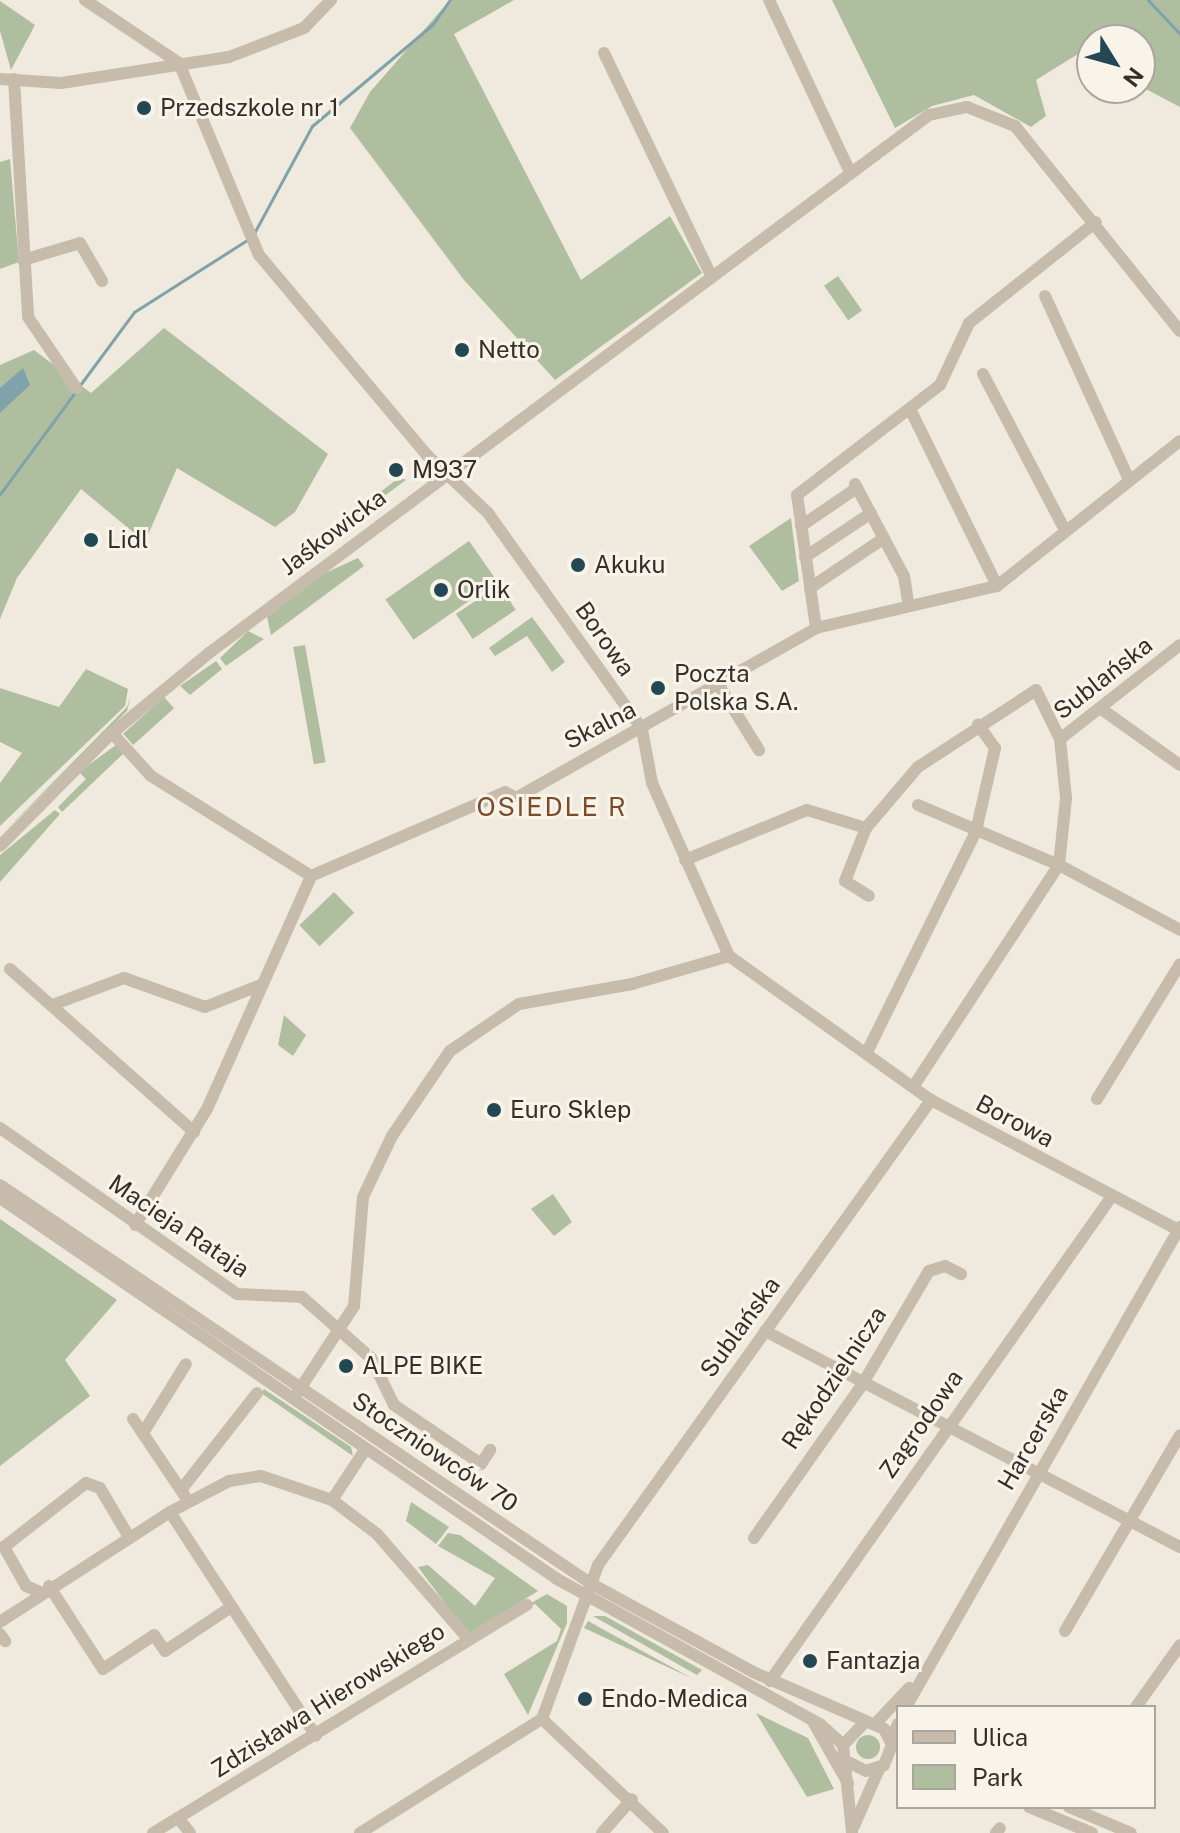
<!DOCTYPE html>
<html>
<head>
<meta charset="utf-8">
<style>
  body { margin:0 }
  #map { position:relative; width:1180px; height:1833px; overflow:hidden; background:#f0eade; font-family:"Public Sans",sans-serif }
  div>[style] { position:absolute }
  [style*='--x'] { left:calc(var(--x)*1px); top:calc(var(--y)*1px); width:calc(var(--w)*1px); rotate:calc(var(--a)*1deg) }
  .green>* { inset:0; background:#afbe9f; transform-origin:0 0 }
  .round { border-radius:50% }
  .water>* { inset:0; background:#80a2aa }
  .stream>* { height:3px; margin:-1.5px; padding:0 1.5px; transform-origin:1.5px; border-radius:1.5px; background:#80a2aa }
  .minor>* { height:12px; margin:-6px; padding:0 6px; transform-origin:6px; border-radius:6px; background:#c7bcab }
  .dots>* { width:22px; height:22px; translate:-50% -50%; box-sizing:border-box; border:4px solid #f8f4ea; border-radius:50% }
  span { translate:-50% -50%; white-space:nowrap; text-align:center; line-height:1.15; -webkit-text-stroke:6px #f8f4ea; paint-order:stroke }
  .poi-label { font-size:24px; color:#352f29 }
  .left { translate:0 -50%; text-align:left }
  .street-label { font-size:24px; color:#352f29 }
  .neighbourhood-label { font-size:26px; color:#7c4b2a; letter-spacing:2px }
  .legend { position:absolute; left:896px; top:1705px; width:260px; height:104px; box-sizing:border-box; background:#f8f4ea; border:2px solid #aaa59d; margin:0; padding:10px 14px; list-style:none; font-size:24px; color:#352f29 }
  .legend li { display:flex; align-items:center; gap:16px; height:40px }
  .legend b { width:40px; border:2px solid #aaa59d }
  .north { position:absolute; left:1076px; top:24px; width:80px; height:80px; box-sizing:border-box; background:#f8f4ea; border:2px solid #aaa59d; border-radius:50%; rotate:127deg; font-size:22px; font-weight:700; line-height:32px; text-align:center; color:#352f29 }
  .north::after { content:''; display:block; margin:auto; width:28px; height:36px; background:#234853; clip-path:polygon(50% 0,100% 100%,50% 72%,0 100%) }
</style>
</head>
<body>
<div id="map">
  <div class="green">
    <div style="clip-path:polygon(450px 0,514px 0,454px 34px,581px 280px,670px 216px,702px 273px,555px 380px,464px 280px,350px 128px,370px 92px)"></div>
    <div style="clip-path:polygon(832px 0,1180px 0,1180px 107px,1140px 86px,1140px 40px,1092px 40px,1092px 61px,1078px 54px,1036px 80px,1046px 116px,1031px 127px,974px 95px,932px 106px,895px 128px)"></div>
    <div style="clip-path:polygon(0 1px,35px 25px,11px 70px,0 31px)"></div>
    <div style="clip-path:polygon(10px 159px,19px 262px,0 269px,0 162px)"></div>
    <div style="left:838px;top:276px;width:42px;height:17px;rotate:55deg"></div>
    <div style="clip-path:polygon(164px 328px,328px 454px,295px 512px,275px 527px,177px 468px,145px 542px,81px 489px,17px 578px,0 619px,0 365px,34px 350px,91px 393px)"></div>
    <div style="clip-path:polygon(400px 477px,406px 480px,289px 566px,287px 563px)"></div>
    <div style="clip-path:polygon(791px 518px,799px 581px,782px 591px,749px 546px)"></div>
    <div style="left:469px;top:541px;width:49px;height:102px;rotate:55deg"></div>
    <div style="clip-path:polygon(358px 558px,364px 566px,271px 635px,267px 617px,323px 574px)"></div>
    <div style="left:499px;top:585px;width:30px;height:52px;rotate:56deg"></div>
    <div style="clip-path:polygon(532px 617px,565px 662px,552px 672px,527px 636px,495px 656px,489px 648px)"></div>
    <div style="clip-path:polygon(248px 631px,264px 639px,226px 666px,220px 658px)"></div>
    <div style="left:305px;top:645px;width:119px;height:12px;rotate:80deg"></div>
    <div style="clip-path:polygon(216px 661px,222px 669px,190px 695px,180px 686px)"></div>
    <div style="clip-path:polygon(86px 669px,128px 689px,125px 706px,0 826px,0 783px,22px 753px,0 742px,0 688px,59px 707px)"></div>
    <div style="clip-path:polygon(131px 695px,127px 711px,0 836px,127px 707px)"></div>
    <div style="left:164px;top:697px;width:15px;height:55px;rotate:48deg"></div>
    <div style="clip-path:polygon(116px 745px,124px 753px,62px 812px,58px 807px,86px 779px,79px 772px)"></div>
    <div style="clip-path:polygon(55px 810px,60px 814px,0 882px,0 855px)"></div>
    <div style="left:334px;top:892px;width:29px;height:48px;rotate:46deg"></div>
    <div style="clip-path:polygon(284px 1015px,306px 1035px,293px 1056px,278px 1045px)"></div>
    <div style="clip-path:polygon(553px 1194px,572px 1222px,554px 1236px,531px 1209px)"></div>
    <div style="clip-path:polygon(0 1219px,117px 1300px,65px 1360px,90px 1396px,0 1466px)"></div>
    <div style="clip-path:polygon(264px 1389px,351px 1447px,353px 1456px,261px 1393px)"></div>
    <div style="clip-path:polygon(411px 1502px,449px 1527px,436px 1544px,406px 1521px)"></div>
    <div style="clip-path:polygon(448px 1533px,460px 1535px,538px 1591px,468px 1634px,418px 1567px,428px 1565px,475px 1606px,495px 1578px,438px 1546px)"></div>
    <div style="clip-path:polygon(547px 1594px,567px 1606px,567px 1623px,528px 1715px,504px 1674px,557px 1641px,561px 1629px,535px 1604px,517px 1611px)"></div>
    <div style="clip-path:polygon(593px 1616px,605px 1616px,702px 1670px,697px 1675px)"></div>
    <div style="clip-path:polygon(588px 1621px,693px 1679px,584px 1628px)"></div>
    <div style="clip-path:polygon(756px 1713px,808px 1738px,834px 1789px,807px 1797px)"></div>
    <div class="round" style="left:856px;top:1735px;width:24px;height:24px"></div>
  </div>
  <div class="water">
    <div style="clip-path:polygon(23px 368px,30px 385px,0 413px,0 388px)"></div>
  </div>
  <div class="stream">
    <div style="--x:1148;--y:0;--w:47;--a:46.7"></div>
    <div style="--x:253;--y:235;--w:124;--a:-61.6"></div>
    <div style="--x:312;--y:126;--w:158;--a:-40.1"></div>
    <div style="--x:433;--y:24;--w:29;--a:-55"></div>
    <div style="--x:80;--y:385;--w:91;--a:-53.5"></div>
    <div style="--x:134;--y:312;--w:134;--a:-32.5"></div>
    <div style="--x:0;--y:494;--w:128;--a:-53.6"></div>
  </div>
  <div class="minor">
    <div style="--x:85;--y:0;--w:113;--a:33.8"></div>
    <div style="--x:179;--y:63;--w:208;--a:67.4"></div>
    <div style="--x:259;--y:255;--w:261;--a:50"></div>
    <div style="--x:427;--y:455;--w:84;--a:43.6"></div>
    <div style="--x:488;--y:513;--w:265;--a:54.5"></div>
    <div style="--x:642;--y:729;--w:55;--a:79.5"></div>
    <div style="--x:652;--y:783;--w:189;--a:66"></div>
    <div style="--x:729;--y:956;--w:248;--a:35.5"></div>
    <div style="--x:931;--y:1100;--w:281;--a:27.7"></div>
    <div style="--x:769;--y:0;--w:190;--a:64.8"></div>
    <div style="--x:604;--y:53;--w:249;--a:64.3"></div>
    <div style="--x:0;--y:79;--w:61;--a:3.8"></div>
    <div style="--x:61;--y:83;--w:170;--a:-8.8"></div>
    <div style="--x:229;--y:57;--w:80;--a:-21.1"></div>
    <div style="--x:304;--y:28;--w:39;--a:-46"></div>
    <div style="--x:14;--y:79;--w:238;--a:86.6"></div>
    <div style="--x:28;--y:317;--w:86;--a:55.9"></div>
    <div style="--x:23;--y:260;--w:59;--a:-16.6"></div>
    <div style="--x:80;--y:243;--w:44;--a:59.9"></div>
    <div style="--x:1045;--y:296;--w:199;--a:65.4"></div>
    <div style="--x:983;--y:374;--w:176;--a:62.3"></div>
    <div style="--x:911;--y:411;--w:195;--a:63.8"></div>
    <div style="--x:855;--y:484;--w:104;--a:62"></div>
    <div style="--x:904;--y:576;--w:30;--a:81"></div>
    <div style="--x:801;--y:526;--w:68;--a:-34.2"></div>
    <div style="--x:805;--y:557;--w:79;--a:-33.7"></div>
    <div style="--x:810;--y:588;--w:89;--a:-34"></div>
    <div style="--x:816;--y:628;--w:134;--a:-98.1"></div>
    <div style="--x:797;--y:495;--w:180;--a:-37.6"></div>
    <div style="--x:940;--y:385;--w:68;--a:-64.9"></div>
    <div style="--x:969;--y:323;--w:162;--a:-38.5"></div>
    <div style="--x:718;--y:684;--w:78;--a:58.2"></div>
    <div style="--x:1100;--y:708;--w:98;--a:35.5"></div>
    <div style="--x:112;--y:733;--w:58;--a:47.8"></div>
    <div style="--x:151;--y:776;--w:189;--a:32"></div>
    <div style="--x:918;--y:805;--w:153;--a:23.1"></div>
    <div style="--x:1059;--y:865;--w:137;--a:28.2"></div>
    <div style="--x:866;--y:828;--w:57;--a:111.6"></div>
    <div style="--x:845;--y:881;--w:28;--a:32"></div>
    <div style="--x:0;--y:846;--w:159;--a:-45.3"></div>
    <div style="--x:112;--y:733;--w:126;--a:-39.5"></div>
    <div style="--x:209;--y:653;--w:899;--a:-36.77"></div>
    <div style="--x:929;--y:115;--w:39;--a:-12"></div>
    <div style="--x:967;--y:107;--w:52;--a:21.6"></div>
    <div style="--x:1015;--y:126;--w:263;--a:51.2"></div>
    <div style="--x:685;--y:860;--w:132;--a:-22.3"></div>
    <div style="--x:807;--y:810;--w:62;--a:17"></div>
    <div style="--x:866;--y:828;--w:80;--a:-49.6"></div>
    <div style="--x:918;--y:767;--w:141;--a:-33.1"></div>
    <div style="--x:1036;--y:690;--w:55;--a:63.9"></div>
    <div style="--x:10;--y:969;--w:246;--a:41.5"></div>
    <div style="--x:55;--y:1004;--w:74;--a:-20.6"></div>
    <div style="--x:124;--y:978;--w:86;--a:19.7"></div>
    <div style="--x:205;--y:1007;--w:57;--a:-21.6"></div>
    <div style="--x:867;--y:1052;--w:246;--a:-63.7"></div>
    <div style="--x:976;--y:831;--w:85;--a:-77.1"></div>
    <div style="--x:995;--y:748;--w:29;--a:-126"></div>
    <div style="--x:913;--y:1087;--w:266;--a:-56.7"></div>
    <div style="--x:1059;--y:865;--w:67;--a:-84"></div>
    <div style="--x:1066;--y:798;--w:59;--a:-95.8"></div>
    <div style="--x:1060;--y:739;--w:152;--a:-38.1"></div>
    <div style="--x:1097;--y:1099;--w:158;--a:-58.4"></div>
    <div style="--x:0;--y:1128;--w:289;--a:35"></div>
    <div style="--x:237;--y:1294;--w:65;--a:2.6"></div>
    <div style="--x:302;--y:1297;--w:92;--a:41.5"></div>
    <div style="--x:371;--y:1358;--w:52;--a:63.9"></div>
    <div style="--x:394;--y:1405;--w:105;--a:34.1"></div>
    <div style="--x:481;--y:1464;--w:17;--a:-57"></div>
    <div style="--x:0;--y:1185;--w:712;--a:34"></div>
    <div style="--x:590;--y:1583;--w:186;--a:28.6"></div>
    <div style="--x:753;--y:1672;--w:143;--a:23.5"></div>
    <div style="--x:884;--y:1729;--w:18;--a:63"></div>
    <div style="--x:892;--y:1745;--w:22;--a:112"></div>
    <div style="--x:884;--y:1765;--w:19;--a:162"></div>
    <div style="--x:866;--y:1771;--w:18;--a:-153"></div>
    <div style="--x:0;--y:1198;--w:675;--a:34.37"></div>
    <div style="--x:557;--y:1579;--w:300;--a:28.9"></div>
    <div style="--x:820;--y:1724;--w:31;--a:42"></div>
    <div style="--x:135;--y:1225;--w:137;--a:-58.2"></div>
    <div style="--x:207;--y:1109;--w:255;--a:-65.9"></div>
    <div style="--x:311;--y:876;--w:211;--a:-23.4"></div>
    <div style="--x:505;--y:792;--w:13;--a:29"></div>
    <div style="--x:516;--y:798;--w:345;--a:-29.5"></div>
    <div style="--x:816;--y:628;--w:186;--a:-13.1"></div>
    <div style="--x:997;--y:586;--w:233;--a:-38.4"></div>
    <div style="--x:765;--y:1331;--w:468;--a:27.5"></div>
    <div style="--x:298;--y:1392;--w:103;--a:-56.9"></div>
    <div style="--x:354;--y:1306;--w:109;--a:-85.3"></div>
    <div style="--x:363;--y:1197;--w:68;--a:-64.6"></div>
    <div style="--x:392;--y:1136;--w:103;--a:-55.7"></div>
    <div style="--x:450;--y:1051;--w:83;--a:-34.3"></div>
    <div style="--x:519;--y:1004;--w:115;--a:-10"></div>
    <div style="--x:632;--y:984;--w:101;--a:-16.1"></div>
    <div style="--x:133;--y:1419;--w:93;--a:56"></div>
    <div style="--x:143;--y:1433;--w:81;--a:-58.1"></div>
    <div style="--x:181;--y:1490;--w:123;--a:-51.9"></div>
    <div style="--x:332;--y:1500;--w:60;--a:-56.6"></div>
    <div style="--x:170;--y:1512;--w:267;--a:56.9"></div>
    <div style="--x:754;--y:1538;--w:187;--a:-54.8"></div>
    <div style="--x:862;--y:1385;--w:132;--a:-59.6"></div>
    <div style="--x:929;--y:1271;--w:17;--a:-17"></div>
    <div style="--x:945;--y:1266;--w:18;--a:27"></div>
    <div style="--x:49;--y:1586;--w:99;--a:57"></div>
    <div style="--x:103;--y:1669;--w:61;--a:-33.7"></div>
    <div style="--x:154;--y:1635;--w:19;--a:55"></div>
    <div style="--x:165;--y:1651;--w:79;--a:-33.7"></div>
    <div style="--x:40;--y:1592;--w:15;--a:-157"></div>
    <div style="--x:26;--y:1586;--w:45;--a:-119.4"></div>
    <div style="--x:4;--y:1547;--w:104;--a:-38"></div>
    <div style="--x:86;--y:1483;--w:15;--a:20"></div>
    <div style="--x:100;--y:1488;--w:57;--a:59.4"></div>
    <div style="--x:0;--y:1622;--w:202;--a:-32.9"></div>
    <div style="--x:170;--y:1512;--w:67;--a:-27.7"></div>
    <div style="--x:229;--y:1481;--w:32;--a:-9"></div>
    <div style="--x:261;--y:1476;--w:75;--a:18.7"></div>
    <div style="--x:332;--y:1500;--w:56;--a:37.1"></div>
    <div style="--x:377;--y:1534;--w:140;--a:49"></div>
    <div style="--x:1065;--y:1631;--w:227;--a:-59.6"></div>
    <div style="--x:0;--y:1634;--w:9;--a:54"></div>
    <div style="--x:770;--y:1681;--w:593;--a:-54.81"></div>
    <div style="--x:906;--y:1707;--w:553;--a:-60.28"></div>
    <div style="--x:1136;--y:1707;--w:76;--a:-54.6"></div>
    <div style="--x:542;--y:1719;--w:166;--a:43.3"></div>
    <div style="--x:812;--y:1720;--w:73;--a:60.3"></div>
    <div style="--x:875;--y:1724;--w:50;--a:-46.6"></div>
    <div style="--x:891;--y:1739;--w:17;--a:-65"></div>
    <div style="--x:1029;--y:1807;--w:68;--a:22.4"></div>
    <div style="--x:1069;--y:1807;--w:67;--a:22.8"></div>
    <div style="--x:178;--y:1818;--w:19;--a:51"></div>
    <div style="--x:854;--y:1826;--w:62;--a:-66.3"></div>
    <div style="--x:852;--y:1832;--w:87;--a:-95.9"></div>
    <div style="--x:843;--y:1745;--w:30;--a:-46"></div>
    <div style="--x:153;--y:1833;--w:438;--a:-31.4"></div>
    <div style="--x:360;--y:1833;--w:215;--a:-32.1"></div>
    <div style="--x:542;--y:1719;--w:164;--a:-70"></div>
    <div style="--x:598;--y:1565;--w:572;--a:-54.39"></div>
    <div style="--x:602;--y:1833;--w:45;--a:-48.6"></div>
    <div style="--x:996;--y:1833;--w:6;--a:-51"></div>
  </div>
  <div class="dots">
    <div style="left:144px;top:108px;background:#234853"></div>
    <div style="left:462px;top:350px;background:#234853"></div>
    <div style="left:396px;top:470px;background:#234853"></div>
    <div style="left:91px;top:540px;background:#234853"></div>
    <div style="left:578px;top:565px;background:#234853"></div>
    <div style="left:441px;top:590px;background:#234853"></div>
    <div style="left:658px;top:688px;background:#234853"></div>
    <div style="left:494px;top:1110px;background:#234853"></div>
    <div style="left:346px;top:1366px;background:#234853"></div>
    <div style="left:810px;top:1661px;background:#234853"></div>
    <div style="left:585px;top:1699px;background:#234853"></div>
  </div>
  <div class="poi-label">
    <span class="left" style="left:160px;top:108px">Przedszkole nr 1</span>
    <span class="left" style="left:478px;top:350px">Netto</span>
    <span class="left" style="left:412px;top:470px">M937</span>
    <span class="left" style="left:107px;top:540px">Lidl</span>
    <span class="left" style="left:594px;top:565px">Akuku</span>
    <span class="left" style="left:457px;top:590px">Orlik</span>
    <span class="left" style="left:674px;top:688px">Poczta<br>Polska S.A.</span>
    <span class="left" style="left:510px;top:1110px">Euro Sklep</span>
    <span class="left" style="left:362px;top:1366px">ALPE BIKE</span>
    <span class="left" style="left:826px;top:1661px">Fantazja</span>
    <span class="left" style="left:601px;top:1699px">Endo-Medica</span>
  </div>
  <div class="street-label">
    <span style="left:333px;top:532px;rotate:-37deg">Jaśkowicka</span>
    <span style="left:605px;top:639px;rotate:55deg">Borowa</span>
    <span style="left:1103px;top:678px;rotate:-38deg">Sublańska</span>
    <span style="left:600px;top:725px;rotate:-27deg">Skalna</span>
    <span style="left:1015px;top:1121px;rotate:28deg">Borowa</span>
    <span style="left:179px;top:1226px;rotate:34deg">Macieja Rataja</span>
    <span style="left:740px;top:1327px;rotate:-54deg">Sublańska</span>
    <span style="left:834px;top:1378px;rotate:-56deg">Rękodzielnicza</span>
    <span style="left:921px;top:1424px;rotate:-55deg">Zagrodowa</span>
    <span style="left:1033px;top:1438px;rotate:-60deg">Harcerska</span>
    <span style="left:435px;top:1452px;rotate:34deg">Stoczniowców 70</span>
    <span style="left:328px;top:1700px;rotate:-32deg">Zdzisława Hierowskiego</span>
  </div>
  <div class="neighbourhood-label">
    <span style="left:552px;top:807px">OSIEDLE R</span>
  </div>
  <ul class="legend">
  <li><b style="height:10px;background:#c7bcab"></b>Ulica</li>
  <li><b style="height:22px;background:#afbe9f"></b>Park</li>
  </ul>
  <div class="north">N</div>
</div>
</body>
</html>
